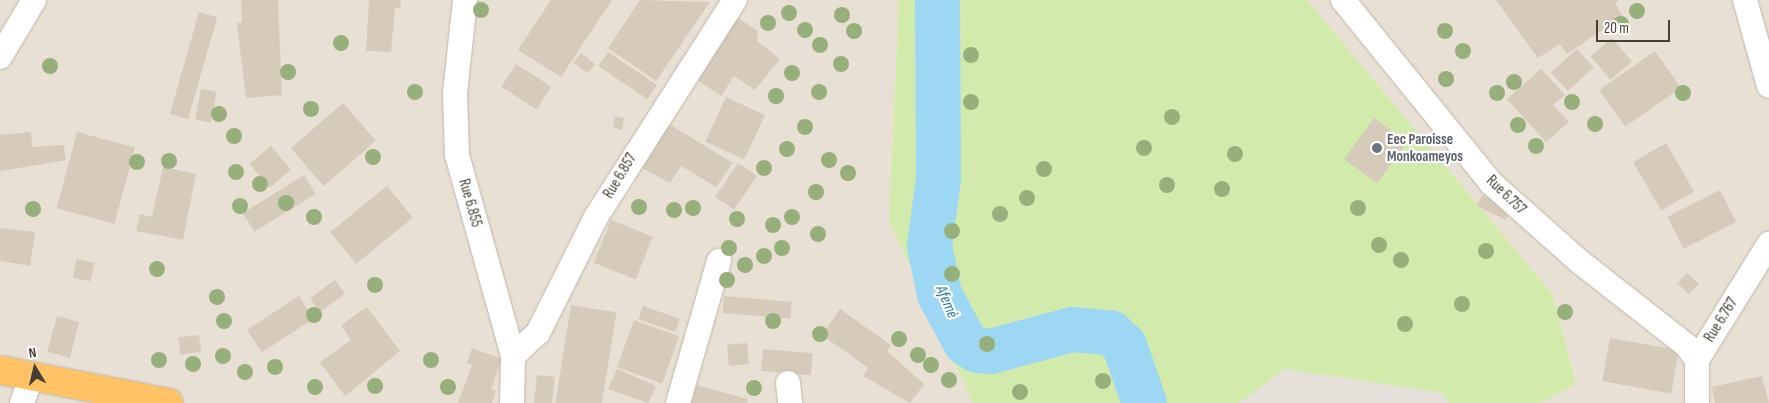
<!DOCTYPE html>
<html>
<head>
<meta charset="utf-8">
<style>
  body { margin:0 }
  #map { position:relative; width:1769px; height:403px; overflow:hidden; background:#f4efe6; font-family:"Sofia Sans Condensed",sans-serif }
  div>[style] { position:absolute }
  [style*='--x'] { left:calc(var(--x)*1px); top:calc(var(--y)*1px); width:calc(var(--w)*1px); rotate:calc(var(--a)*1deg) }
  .residential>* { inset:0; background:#e8e0d4 }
  .industrial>* { inset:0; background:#e6e0db }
  .green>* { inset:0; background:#d2ebac }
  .river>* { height:45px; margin:-22.5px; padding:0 22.5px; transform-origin:22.5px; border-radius:22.5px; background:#9ed7f4 }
  .building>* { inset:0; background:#d6cabb; transform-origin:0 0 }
  .roads { filter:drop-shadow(0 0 1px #c0b6a8) drop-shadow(0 0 1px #c0b6a8) }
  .street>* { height:24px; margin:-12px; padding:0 12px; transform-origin:12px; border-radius:12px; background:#fff }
  .highway>* { height:28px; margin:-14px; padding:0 14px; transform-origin:14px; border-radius:14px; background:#ffc366 }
  .trees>* { width:16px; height:16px; margin:-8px; border-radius:50%; background:#97b07b }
  .dots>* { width:14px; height:14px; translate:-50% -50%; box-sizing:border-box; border:2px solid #fff; border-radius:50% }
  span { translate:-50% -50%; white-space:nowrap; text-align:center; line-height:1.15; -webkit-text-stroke:4.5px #fff; paint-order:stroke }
  .worship-label { font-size:15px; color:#5b616d; font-weight:700 }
  .left { translate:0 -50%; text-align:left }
  .street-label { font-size:15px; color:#473f35 }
  .water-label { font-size:16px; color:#2679a8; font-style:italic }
  .north { position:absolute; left:10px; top:343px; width:50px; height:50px; -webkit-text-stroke:4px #fff; paint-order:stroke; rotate:351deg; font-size:14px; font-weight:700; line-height:20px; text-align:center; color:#473f35 }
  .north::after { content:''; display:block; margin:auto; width:18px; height:22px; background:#473f35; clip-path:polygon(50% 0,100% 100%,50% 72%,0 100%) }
  .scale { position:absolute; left:1596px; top:20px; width:74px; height:22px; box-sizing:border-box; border:2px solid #473f35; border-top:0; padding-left:6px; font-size:15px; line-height:18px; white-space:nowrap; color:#473f35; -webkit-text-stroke:4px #fff; paint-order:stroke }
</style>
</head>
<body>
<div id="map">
  <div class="residential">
    <div style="clip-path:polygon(0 0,899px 0,889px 220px,973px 403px,0 403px)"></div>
    <div style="clip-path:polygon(1307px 0,1769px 0,1769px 403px,1541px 403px,1576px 384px,1553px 295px)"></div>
  </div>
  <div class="industrial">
    <div style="clip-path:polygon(1285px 369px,1444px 393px,1449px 403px,1239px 403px)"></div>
  </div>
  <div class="green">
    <div style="clip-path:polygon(899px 0,1307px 0,1553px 295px,1576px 384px,1541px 403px,1449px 403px,1443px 393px,1285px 369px,1239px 403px,973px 403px,889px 220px)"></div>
  </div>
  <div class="river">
    <div style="--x:937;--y:0;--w:178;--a:89.7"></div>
    <div style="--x:938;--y:178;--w:69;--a:97.5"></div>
    <div style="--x:929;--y:246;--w:49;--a:78.2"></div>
    <div style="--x:939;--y:294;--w:55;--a:61.6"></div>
    <div style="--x:965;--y:342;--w:14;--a:34"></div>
    <div style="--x:977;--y:350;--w:13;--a:4"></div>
    <div style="--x:990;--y:351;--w:85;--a:-15"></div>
    <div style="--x:1072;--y:329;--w:38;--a:5"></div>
    <div style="--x:1110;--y:332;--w:19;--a:43"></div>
    <div style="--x:1124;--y:345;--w:61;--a:71"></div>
  </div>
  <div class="building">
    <div style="clip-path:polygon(241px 0,278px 0,282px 95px,246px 98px,237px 23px,242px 22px)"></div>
    <div style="clip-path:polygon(369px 0,401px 0,400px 8px,395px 8px,391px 52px,366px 51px)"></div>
    <div style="clip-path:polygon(551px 0,612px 0,561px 77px,518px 50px)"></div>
    <div style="clip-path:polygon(640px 0,710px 2px,656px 81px,608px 48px)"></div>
    <div style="clip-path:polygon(1496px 0,1619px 0,1615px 3px,1623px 16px,1567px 54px,1560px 44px,1538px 58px)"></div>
    <div style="left:199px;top:12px;width:19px;height:106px;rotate:16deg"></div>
    <div style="clip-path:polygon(737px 17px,758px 31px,757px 41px,780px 59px,755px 90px,734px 76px,721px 96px,697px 80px)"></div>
    <div style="left:1612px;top:38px;width:31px;height:28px;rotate:50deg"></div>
    <div style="left:1577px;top:49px;width:25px;height:35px;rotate:48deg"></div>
    <div style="left:1655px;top:51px;width:45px;height:68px;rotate:55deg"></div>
    <div style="left:608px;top:52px;width:59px;height:17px;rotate:34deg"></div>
    <div style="left:581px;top:53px;width:18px;height:12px;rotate:38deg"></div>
    <div style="left:516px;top:64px;width:42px;height:27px;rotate:33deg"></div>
    <div style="clip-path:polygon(1541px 69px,1565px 95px,1553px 105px,1569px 122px,1546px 142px,1507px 99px)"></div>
    <div style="left:201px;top:89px;width:16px;height:31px;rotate:11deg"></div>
    <div style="left:726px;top:97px;width:43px;height:49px;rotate:25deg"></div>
    <div style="left:343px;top:103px;width:50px;height:69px;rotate:49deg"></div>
    <div style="clip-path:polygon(615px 116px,624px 118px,622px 130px,613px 127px)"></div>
    <div style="left:1374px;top:118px;width:41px;height:51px;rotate:36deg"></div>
    <div style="clip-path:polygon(669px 124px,733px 163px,716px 187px,681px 166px,670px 183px,642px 168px)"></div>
    <div style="clip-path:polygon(31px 132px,32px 147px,64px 145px,66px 160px,0 171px,0 135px)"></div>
    <div style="left:77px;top:132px;width:60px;height:79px;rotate:15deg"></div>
    <div style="left:1666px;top:143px;width:56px;height:38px;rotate:60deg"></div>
    <div style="left:271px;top:146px;width:31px;height:28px;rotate:50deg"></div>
    <div style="left:738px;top:163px;width:23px;height:41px;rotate:34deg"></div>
    <div style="clip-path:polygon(163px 167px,196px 174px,183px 240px,136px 231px,140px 214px,152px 217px)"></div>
    <div style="left:304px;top:175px;width:22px;height:72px;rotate:58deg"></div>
    <div style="left:387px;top:186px;width:41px;height:73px;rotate:51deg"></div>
    <div style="left:1720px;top:190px;width:36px;height:59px;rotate:63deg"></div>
    <div style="left:1482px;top:195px;width:32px;height:12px;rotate:26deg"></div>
    <div style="left:611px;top:220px;width:45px;height:46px;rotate:22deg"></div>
    <div style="clip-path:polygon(0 228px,35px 232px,30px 266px,0 261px)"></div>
    <div style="left:77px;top:259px;width:18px;height:19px;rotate:13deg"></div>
    <div style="left:1687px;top:273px;width:16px;height:14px;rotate:43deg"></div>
    <div style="left:335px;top:280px;width:17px;height:31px;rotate:54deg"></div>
    <div style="left:299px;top:296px;width:27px;height:62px;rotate:57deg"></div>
    <div style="left:724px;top:296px;width:68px;height:17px;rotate:5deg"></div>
    <div style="left:571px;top:305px;width:46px;height:99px;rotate:9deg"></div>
    <div style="left:643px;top:306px;width:39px;height:14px;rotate:19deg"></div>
    <div style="clip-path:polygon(367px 307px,400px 351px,345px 396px,320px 362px,351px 340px,341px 325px)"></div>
    <div style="clip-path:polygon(840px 309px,891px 345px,887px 351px,924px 384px,910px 403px,863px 376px,868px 368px,822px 335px)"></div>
    <div style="left:57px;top:316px;width:23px;height:37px;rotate:15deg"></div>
    <div style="left:634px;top:320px;width:48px;height:50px;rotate:20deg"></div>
    <div style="left:199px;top:335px;width:17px;height:21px;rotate:83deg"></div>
    <div style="left:1610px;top:338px;width:70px;height:44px;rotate:10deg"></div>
    <div style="left:747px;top:343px;width:21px;height:20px;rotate:85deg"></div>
    <div style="clip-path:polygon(472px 348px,502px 359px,491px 389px,496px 391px,492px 403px,458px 403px,472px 365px,467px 363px)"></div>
    <div style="left:763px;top:349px;width:50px;height:22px;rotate:5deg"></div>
    <div style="clip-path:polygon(617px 369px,656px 386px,648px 403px,608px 389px)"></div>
    <div style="left:537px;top:375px;width:18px;height:28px;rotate:6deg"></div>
    <div style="clip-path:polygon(1762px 376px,1769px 403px,1715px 403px,1712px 387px)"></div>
    <div style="clip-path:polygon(696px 385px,748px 399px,747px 403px,691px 403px)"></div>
  </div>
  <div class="roads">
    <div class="street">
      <div style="--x:465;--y:0;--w:94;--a:96.1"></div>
      <div style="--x:455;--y:93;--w:62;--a:88.2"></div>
      <div style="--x:457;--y:155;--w:209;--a:74.4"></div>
      <div style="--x:513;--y:356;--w:47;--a:91.2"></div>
      <div style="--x:1343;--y:0;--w:235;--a:51"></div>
      <div style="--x:1491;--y:183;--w:119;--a:41.6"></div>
      <div style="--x:1580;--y:262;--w:136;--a:38.1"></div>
      <div style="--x:1687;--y:346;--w:17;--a:54"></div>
      <div style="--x:1745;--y:0;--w:89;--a:74.4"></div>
      <div style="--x:0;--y:57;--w:66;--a:-59.2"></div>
      <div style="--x:513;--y:356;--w:34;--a:-43"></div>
      <div style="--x:538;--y:333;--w:130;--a:-63.4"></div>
      <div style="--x:596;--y:217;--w:258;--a:-57.4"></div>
      <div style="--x:788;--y:383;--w:20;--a:84"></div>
      <div style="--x:22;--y:403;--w:28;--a:-71"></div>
      <div style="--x:678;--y:403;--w:148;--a:-73.9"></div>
      <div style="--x:1697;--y:403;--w:43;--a:-90"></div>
      <div style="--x:1697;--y:360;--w:137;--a:-58.2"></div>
    </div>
    <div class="highway">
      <div style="--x:0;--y:370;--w:172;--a:11"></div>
    </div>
  </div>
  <div class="trees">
    <div style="left:481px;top:10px"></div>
    <div style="left:1637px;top:11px"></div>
    <div style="left:789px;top:13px"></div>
    <div style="left:842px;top:15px"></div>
    <div style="left:768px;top:23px"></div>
    <div style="left:1621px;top:24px"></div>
    <div style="left:805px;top:30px"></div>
    <div style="left:854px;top:31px"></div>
    <div style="left:1445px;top:31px"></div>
    <div style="left:341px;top:43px"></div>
    <div style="left:820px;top:45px"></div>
    <div style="left:1463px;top:51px"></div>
    <div style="left:971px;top:55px"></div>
    <div style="left:841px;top:64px"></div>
    <div style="left:50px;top:66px"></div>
    <div style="left:288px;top:72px"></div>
    <div style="left:792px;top:73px"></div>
    <div style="left:1446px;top:79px"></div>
    <div style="left:1514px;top:82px"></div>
    <div style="left:415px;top:92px"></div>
    <div style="left:819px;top:92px"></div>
    <div style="left:1497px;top:93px"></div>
    <div style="left:1683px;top:93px"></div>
    <div style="left:776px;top:96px"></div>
    <div style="left:971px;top:102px"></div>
    <div style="left:1572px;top:102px"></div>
    <div style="left:311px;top:109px"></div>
    <div style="left:219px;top:114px"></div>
    <div style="left:1172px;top:117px"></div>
    <div style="left:1595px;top:124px"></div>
    <div style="left:1518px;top:125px"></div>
    <div style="left:805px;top:127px"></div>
    <div style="left:234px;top:136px"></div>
    <div style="left:1536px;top:146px"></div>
    <div style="left:1144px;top:148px"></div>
    <div style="left:787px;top:149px"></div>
    <div style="left:1235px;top:154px"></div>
    <div style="left:373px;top:157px"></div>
    <div style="left:829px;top:160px"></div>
    <div style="left:169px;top:161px"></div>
    <div style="left:137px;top:162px"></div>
    <div style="left:764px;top:168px"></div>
    <div style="left:1044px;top:169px"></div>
    <div style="left:236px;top:172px"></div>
    <div style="left:848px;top:173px"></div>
    <div style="left:260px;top:184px"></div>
    <div style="left:1167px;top:185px"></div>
    <div style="left:1222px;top:189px"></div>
    <div style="left:816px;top:192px"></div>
    <div style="left:1027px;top:198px"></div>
    <div style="left:286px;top:203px"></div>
    <div style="left:240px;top:206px"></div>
    <div style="left:639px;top:207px"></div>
    <div style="left:693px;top:208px"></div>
    <div style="left:1358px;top:208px"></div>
    <div style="left:33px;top:209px"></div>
    <div style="left:674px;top:210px"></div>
    <div style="left:1000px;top:214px"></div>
    <div style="left:314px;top:217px"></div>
    <div style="left:792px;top:217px"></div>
    <div style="left:737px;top:219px"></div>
    <div style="left:773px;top:225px"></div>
    <div style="left:952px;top:231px"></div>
    <div style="left:818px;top:234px"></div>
    <div style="left:1379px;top:245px"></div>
    <div style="left:729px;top:248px"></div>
    <div style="left:782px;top:248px"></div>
    <div style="left:1486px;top:251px"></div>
    <div style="left:764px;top:256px"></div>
    <div style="left:1401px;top:260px"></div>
    <div style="left:745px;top:265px"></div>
    <div style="left:157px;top:269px"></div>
    <div style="left:952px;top:274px"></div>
    <div style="left:727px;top:280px"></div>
    <div style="left:375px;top:285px"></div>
    <div style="left:217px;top:297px"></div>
    <div style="left:1462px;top:304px"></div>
    <div style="left:1565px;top:312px"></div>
    <div style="left:314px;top:315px"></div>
    <div style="left:224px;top:321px"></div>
    <div style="left:773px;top:321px"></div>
    <div style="left:1405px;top:324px"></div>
    <div style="left:820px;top:334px"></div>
    <div style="left:899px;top:339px"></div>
    <div style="left:987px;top:344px"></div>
    <div style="left:918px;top:355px"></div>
    <div style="left:223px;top:356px"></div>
    <div style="left:159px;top:360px"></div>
    <div style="left:431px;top:360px"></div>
    <div style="left:193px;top:364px"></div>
    <div style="left:931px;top:365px"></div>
    <div style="left:275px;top:367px"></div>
    <div style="left:245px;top:372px"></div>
    <div style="left:949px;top:380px"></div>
    <div style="left:1103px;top:381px"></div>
    <div style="left:375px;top:386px"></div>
    <div style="left:315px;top:387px"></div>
    <div style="left:448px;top:387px"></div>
    <div style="left:754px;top:388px"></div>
    <div style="left:1020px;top:392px"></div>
  </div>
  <div class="dots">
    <div style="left:1377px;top:148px;background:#6b7280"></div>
  </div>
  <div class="worship-label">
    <span class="left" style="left:1387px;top:148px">Eec Paroisse<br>Monkoameyos</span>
  </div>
  <div class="street-label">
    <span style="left:620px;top:176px;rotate:-59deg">Rue 6.857</span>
    <span style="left:1506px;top:195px;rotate:44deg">Rue 6.757</span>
    <span style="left:470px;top:203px;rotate:74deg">Rue 6.855</span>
    <span style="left:1721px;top:320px;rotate:-58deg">Rue 6.767</span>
  </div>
  <div class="water-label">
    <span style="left:946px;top:302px;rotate:67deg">Afemé</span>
  </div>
  <div class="north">N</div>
  <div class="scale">20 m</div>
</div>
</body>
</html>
